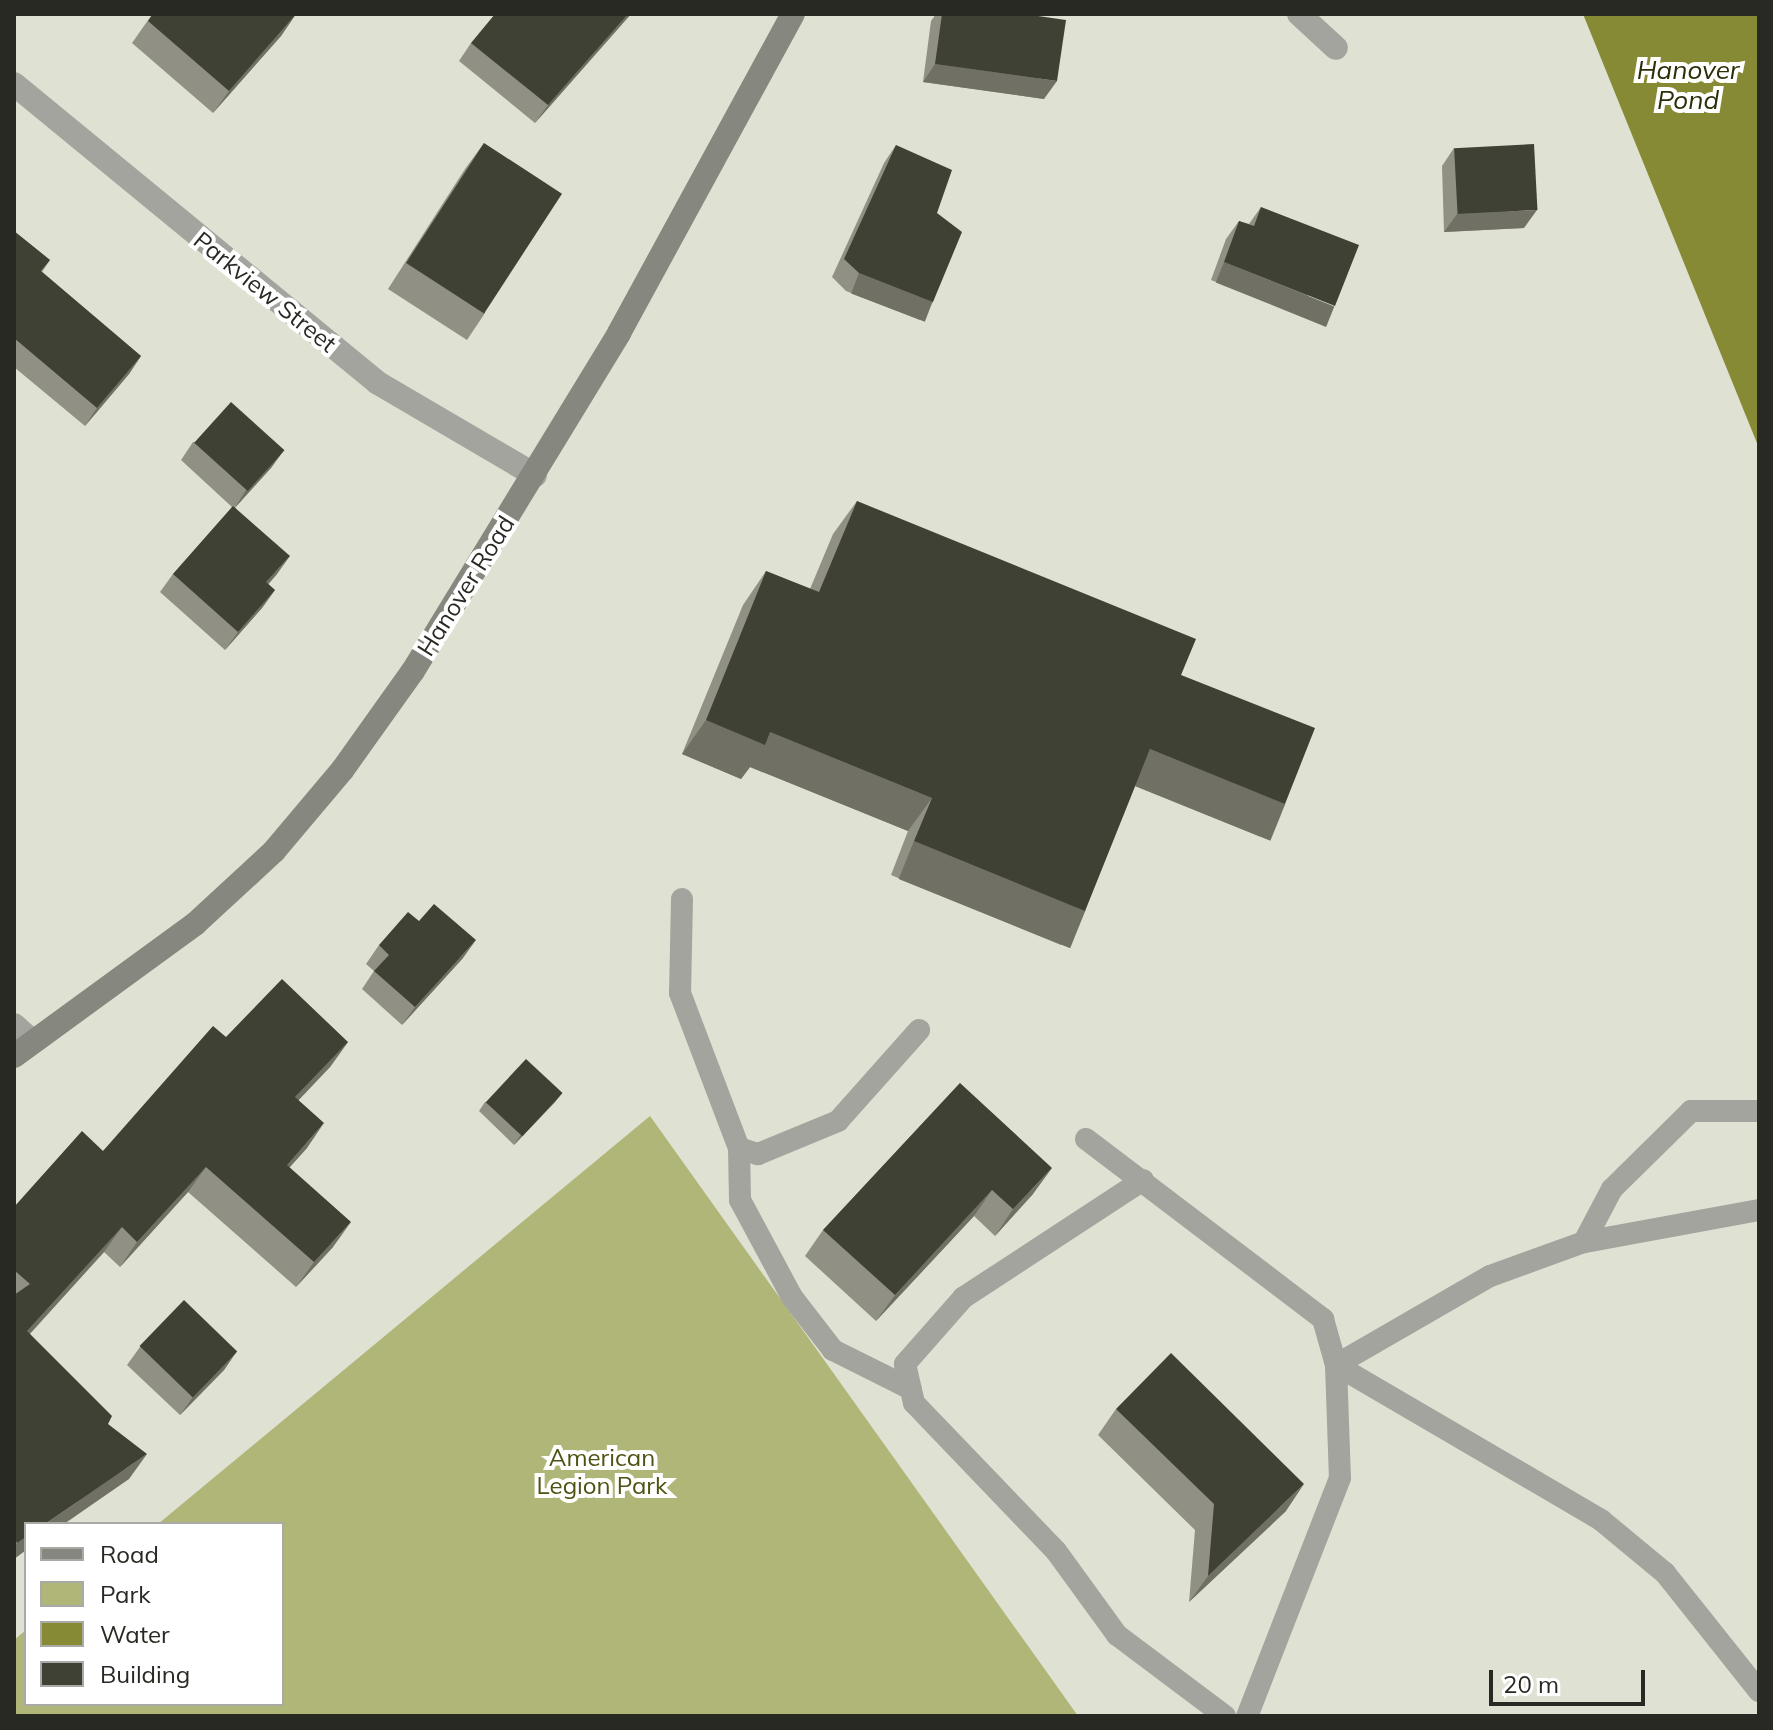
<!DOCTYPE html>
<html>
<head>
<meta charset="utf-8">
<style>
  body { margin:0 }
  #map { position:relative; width:1773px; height:1730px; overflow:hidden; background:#dfe1d2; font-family:Mulish,sans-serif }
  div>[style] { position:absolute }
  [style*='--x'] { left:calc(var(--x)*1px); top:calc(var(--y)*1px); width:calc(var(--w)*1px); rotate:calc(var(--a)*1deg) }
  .green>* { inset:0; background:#b0b578 }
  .water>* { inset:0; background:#878a34 }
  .service>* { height:22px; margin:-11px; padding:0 11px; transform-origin:11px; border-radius:11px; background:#a3a49e }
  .minor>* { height:24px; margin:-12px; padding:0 12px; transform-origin:12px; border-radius:12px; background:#a3a49e }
  .secondary>* { height:24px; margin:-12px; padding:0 12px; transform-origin:12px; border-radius:12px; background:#86877e }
  .wall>* { inset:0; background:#909184 }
  .shaded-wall>* { inset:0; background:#707164; transform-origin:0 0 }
  .building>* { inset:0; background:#404135; transform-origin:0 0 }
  span { translate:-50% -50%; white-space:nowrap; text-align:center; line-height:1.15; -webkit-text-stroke:8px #fff; paint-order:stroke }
  .street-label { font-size:24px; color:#282923 }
  .park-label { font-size:24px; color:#4f5212 }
  .water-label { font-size:26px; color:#2d2f09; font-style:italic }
  .frame { position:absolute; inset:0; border:16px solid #282923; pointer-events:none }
  .legend { position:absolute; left:24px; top:1522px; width:260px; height:184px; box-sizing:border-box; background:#fff; border:2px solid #a9a9a7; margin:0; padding:10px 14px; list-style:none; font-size:24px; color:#282923 }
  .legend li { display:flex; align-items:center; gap:16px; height:40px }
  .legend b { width:40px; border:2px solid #a9a9a7 }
  .scale { position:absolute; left:1489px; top:1670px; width:156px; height:36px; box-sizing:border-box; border:4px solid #282923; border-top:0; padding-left:10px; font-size:24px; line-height:28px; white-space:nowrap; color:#282923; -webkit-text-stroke:6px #fff; paint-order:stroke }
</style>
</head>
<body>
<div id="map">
  <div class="green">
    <div style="clip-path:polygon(650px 1116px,1078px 1716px,14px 1716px,14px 1640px,26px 1630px,26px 1704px,282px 1704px,282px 1524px,158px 1524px)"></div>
  </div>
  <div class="water">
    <div style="clip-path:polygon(1583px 14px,1759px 14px,1759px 448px)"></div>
  </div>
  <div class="service">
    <div style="--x:682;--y:899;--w:94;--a:91.2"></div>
    <div style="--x:680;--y:993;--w:166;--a:69.2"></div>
    <div style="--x:739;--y:1148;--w:20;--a:18"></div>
    <div style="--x:758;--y:1154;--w:87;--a:-22.4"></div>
    <div style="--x:838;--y:1121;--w:122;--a:-48.3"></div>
    <div style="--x:1086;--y:1139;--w:298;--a:37.2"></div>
    <div style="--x:1323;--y:1319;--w:48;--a:74.2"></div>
    <div style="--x:1336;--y:1365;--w:113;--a:88"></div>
    <div style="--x:1340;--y:1478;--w:256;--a:111.3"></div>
    <div style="--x:739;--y:1148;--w:52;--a:88.9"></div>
    <div style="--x:740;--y:1200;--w:110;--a:61.8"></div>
    <div style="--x:792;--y:1297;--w:67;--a:52.3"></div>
    <div style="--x:833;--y:1350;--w:87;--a:26.6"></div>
    <div style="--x:1143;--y:1180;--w:215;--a:146.8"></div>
    <div style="--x:963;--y:1298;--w:88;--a:131.3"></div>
    <div style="--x:905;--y:1364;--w:40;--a:77"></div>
    <div style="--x:914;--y:1403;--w:205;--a:46.2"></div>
    <div style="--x:1056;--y:1551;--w:104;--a:54"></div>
    <div style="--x:1117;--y:1635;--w:135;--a:36.9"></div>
    <div style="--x:1759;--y:1210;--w:178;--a:169.6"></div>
    <div style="--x:1584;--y:1242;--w:100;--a:160.1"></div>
    <div style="--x:1490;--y:1276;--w:178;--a:150"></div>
    <div style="--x:1336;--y:1365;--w:307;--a:30.3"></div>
    <div style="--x:1601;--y:1520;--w:83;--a:39.6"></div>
    <div style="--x:1665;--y:1573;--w:151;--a:51.5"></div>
    <div style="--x:1584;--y:1242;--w:60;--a:-62.2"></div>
    <div style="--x:1612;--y:1189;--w:111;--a:-44.6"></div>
    <div style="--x:1691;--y:1111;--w:68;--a:0"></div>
  </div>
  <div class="minor">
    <div style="--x:1299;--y:14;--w:50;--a:42.6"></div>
    <div style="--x:14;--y:84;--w:471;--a:39.4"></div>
    <div style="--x:378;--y:383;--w:182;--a:30.4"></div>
    <div style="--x:14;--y:1025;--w:25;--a:42"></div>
  </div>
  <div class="secondary">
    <div style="--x:14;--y:1056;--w:224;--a:-36.1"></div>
    <div style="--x:195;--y:924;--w:108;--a:-42.7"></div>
    <div style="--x:274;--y:851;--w:107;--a:-49.9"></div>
    <div style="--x:343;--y:769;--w:120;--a:-54.5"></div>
    <div style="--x:413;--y:671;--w:396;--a:-58.6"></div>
    <div style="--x:619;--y:333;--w:363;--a:-61.4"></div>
  </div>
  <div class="wall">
    <div style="clip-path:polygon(149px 14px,296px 14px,281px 36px,213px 113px,132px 43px,151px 16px)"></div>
    <div style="clip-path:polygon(631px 14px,535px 123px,459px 61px,471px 43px)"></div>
    <div style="clip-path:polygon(936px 14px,1024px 14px,1044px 99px,923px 82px,931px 21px)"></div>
    <div style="clip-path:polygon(484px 143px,485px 313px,467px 340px,388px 289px,465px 169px)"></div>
    <div style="clip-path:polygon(896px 145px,937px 213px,933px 302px,920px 320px,846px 291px,832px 277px,884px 163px)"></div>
    <div style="clip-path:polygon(1454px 148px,1524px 228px,1444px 232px,1442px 166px)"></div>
    <div style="clip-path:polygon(1261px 207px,1323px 324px,1211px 280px,1226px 239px,1239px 221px,1249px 224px)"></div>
    <div style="clip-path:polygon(14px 231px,50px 260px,42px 272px,141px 356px,129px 374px,85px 426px,14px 367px)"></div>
    <div style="clip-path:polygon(193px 442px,284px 450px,271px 468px,235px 507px,277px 574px,268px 584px,275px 590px,262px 608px,225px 650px,160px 592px,173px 574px,232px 507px,181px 460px)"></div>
    <div style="clip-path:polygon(857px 501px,1181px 675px,1261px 837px,1135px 786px,1085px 911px,1061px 945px,891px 875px,908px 831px,750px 767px,741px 779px,682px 754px,743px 605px,766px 571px,810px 589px,833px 534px)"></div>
    <div style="clip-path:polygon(379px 945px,463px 958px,402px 1025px,362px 989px,374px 971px,366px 964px)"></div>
    <div style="clip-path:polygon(226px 1037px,348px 1042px,330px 1067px,298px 1100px,307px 1148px,289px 1168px,333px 1247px,296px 1287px,188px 1192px,120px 1267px,104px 1252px,30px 1334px,108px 1424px,129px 1479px,26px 1524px,26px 1550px,14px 1559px,14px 1207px,103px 1151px)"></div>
    <div style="clip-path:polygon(960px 1083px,1033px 1194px,995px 1236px,974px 1216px,876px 1321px,805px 1256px,823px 1230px)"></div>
    <div style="clip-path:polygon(562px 1093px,555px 1102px,514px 1145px,479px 1111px,485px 1102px)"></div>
    <div style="clip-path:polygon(140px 1347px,237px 1351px,224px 1370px,180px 1415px,127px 1365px)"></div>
    <div style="clip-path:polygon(1116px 1409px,1286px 1511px,1189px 1602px,1195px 1530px,1098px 1435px)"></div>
  </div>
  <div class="shaded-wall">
    <div style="clip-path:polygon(296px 14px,281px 36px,213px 113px,229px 91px)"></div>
    <div style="clip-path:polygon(628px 14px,631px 14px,535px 123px,548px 105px)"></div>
    <div style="clip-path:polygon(935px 64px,1057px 81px,1044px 99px,923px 82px)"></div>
    <div style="clip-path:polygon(1537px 210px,1524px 228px,1444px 232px,1457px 214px)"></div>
    <div style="left:1224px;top:262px;width:119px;height:22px;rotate:22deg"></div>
    <div style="left:859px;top:273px;width:79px;height:22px;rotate:21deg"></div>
    <div style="clip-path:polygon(141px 356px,129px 374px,85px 426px,97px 408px)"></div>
    <div style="clip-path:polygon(284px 450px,271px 468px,234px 509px,246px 490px)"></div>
    <div style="clip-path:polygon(290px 556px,277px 574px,254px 601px,266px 582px)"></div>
    <div style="clip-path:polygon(275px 590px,262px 608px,225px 650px,238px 632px)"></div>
    <div style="clip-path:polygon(706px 720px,770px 732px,932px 798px,908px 831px,750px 767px,741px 779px,682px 754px)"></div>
    <div style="left:1150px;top:749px;width:146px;height:40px;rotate:22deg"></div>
    <div style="left:914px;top:841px;width:185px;height:41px;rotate:22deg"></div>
    <div style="clip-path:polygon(476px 940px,463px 958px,402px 1025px,415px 1007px)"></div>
    <div style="clip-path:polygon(348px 1042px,330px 1067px,278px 1122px,295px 1097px)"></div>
    <div style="clip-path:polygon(562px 1093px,555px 1102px,514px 1145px,520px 1136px)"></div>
    <div style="clip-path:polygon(324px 1123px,307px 1148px,269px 1190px,287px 1165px)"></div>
    <div style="clip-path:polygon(206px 1167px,188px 1192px,120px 1267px,137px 1242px)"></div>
    <div style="clip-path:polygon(1052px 1168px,1033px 1194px,995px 1236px,1013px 1209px)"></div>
    <div style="clip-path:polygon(992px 1190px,974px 1216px,876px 1321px,895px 1295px)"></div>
    <div style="clip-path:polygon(351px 1222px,333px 1247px,296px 1287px,314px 1262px)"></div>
    <div style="clip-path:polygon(122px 1227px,104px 1252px,14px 1351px,27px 1331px)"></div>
    <div style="clip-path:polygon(237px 1351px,224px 1370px,180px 1415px,193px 1397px)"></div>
    <div style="clip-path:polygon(147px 1454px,129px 1479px,64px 1524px,45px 1524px)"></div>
    <div style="clip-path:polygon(1304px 1484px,1286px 1511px,1189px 1602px,1208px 1576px)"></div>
    <div style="clip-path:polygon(26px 1537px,26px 1550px,14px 1559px,14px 1548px,17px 1543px)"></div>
  </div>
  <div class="building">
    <div style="clip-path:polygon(153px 14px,296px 14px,229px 91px,148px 21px)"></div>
    <div style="clip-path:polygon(495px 14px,628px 14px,548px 105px,471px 43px)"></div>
    <div style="clip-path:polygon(942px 14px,1024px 14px,1066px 20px,1057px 81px,935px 64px)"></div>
    <div style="left:484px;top:143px;width:93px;height:143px;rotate:33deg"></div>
    <div style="left:1534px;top:144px;width:66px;height:80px;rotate:87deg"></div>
    <div style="clip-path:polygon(896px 145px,952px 170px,937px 213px,962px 232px,933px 302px,859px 273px,844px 259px)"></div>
    <div style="clip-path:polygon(1261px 207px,1359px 245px,1335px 306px,1224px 262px,1239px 221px,1254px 226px)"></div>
    <div style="clip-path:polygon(14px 231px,50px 260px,41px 271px,141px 356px,97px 408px,14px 338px)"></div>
    <div style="left:231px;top:402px;width:72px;height:55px;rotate:42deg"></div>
    <div style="clip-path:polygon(857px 501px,1196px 639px,1181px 675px,1315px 728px,1285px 804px,1150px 749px,1085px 911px,914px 841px,932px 798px,770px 732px,765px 745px,706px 720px,766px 571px,819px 592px)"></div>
    <div style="clip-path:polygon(233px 506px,290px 556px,266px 582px,275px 590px,238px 632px,173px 574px)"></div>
    <div style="clip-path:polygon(434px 904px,476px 940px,415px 1007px,374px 971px,389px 955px,379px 945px,408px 912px,419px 921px)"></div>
    <div style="clip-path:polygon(282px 979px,348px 1042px,295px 1097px,324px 1123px,287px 1165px,351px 1222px,314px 1262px,206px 1167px,137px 1242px,122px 1227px,27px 1331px,112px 1416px,108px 1424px,147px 1454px,45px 1524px,26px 1524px,26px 1537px,17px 1543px,14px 1538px,14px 1295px,30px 1284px,14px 1270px,14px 1207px,82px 1131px,103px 1151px,213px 1026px,226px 1037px)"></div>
    <div style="left:526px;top:1059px;width:50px;height:59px;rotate:43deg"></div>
    <div style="clip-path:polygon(960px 1083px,1052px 1168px,1013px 1209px,992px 1190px,895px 1295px,823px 1230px)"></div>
    <div style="left:184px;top:1300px;width:74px;height:64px;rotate:44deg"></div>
    <div style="clip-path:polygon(1171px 1353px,1304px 1484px,1208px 1576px,1214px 1504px,1116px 1409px)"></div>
  </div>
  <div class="street-label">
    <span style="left:265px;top:292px;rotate:39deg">Parkview Street</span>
    <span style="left:466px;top:586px;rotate:-58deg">Hanover Road</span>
  </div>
  <div class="park-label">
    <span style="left:602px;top:1472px">American<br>Legion Park</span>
  </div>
  <div class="water-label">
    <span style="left:1688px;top:85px">Hanover<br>Pond</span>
  </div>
  <div class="frame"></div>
  <ul class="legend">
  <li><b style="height:10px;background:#86877e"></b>Road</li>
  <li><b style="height:22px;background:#b0b578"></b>Park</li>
  <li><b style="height:22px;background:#878a34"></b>Water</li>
  <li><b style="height:22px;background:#404135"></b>Building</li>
  </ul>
  <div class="scale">20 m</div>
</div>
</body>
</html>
